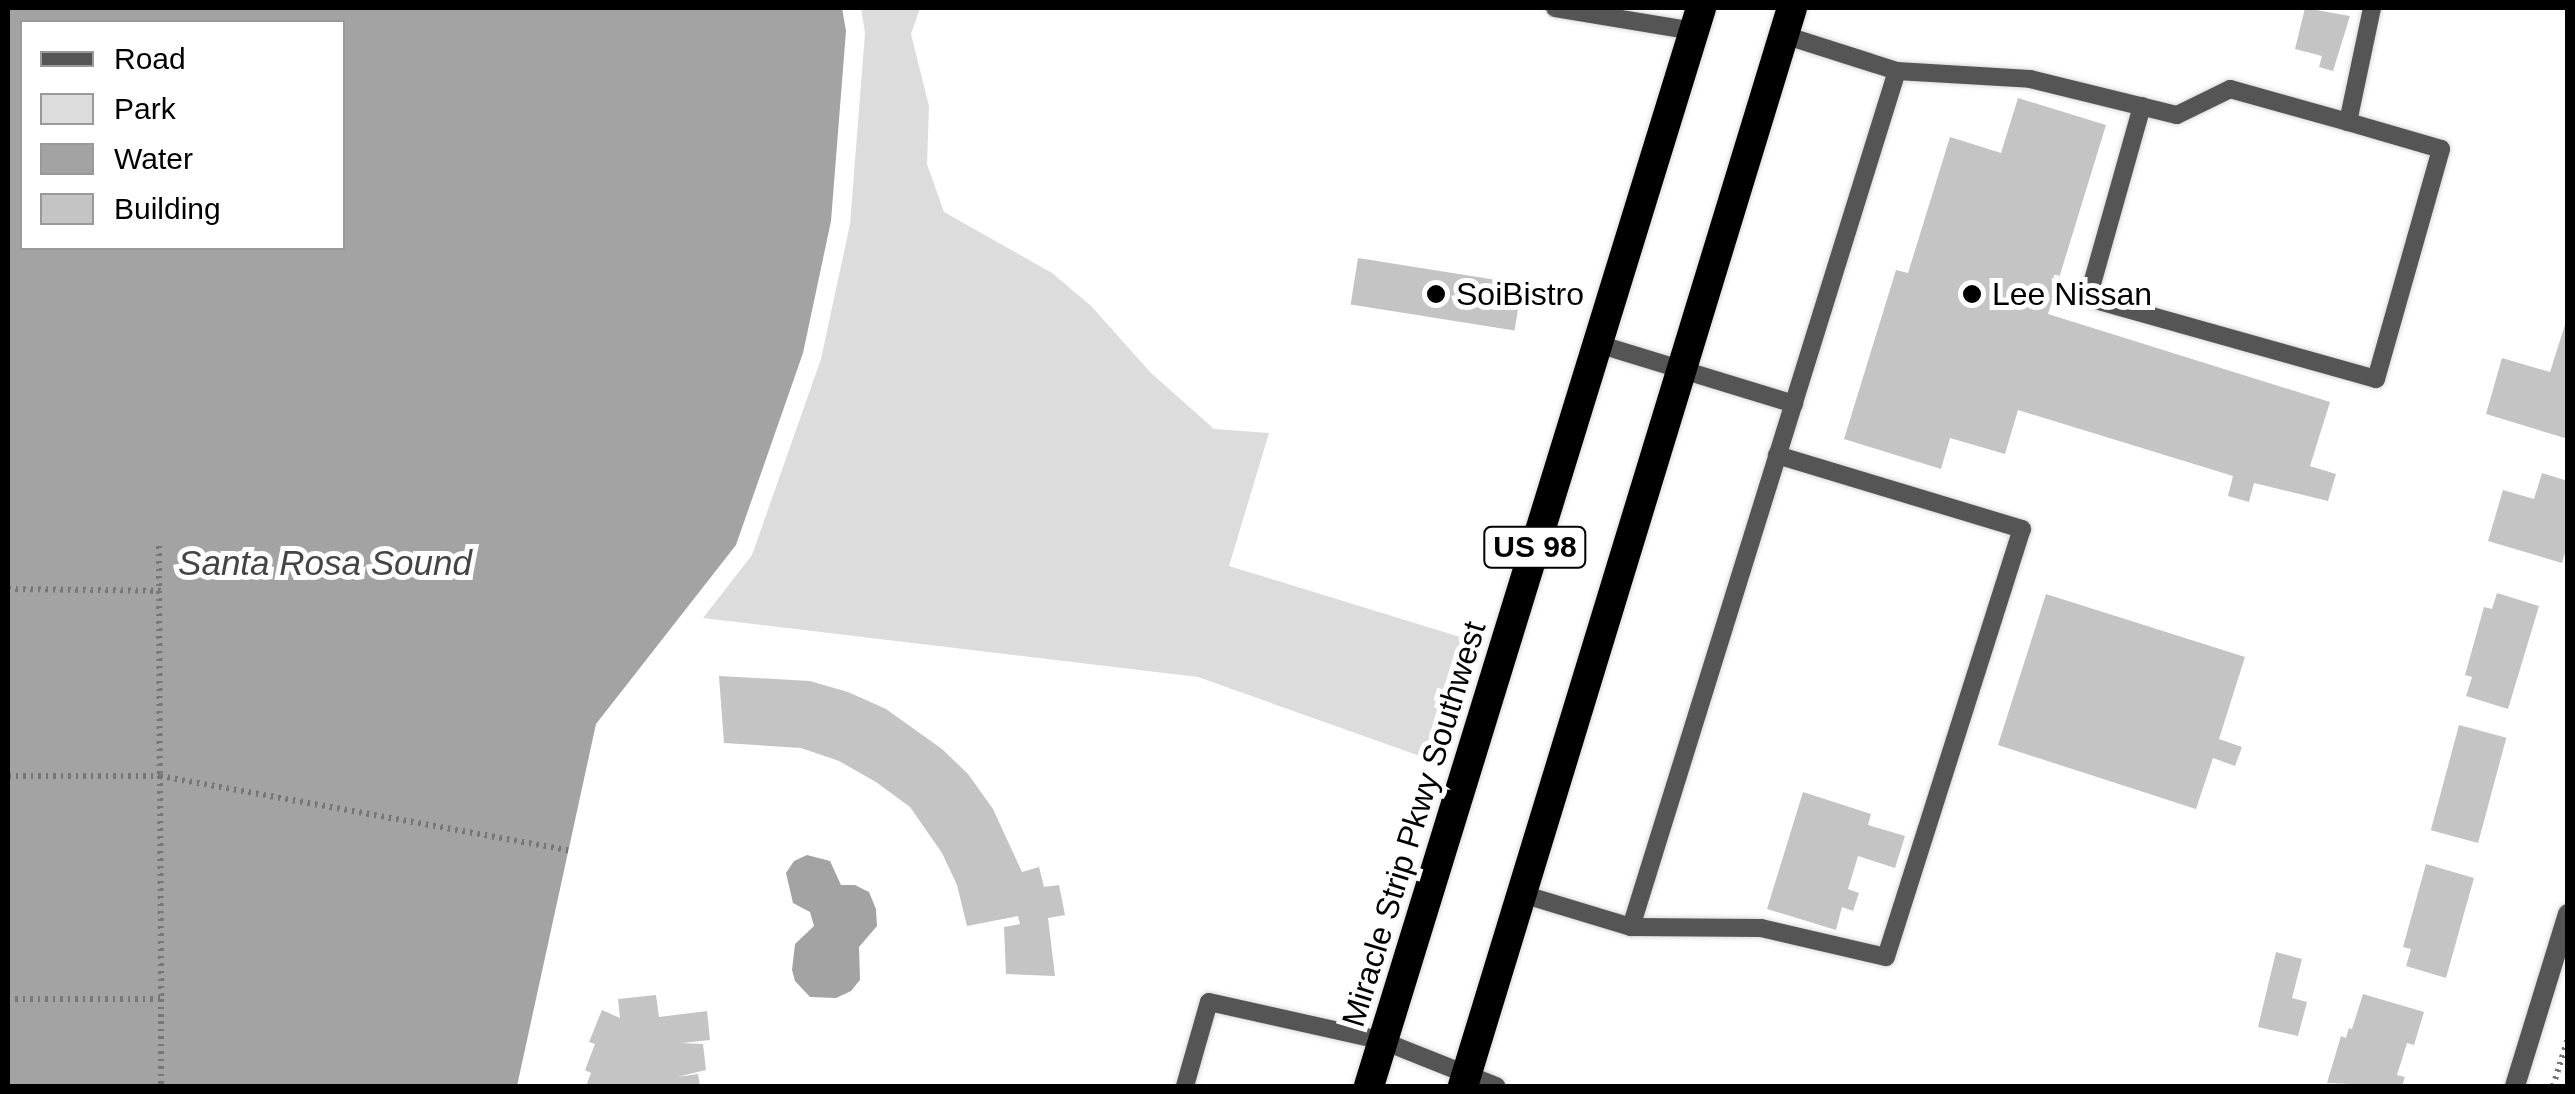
<!DOCTYPE html>
<html>
<head>
<meta charset="utf-8">
<style>
  body { margin:0 }
  #map { position:relative; width:2575px; height:1094px; overflow:hidden; background:#fff; font-family:Helvetica,sans-serif }
  div>[style] { position:absolute }
  [style*='--x'] { left:calc(var(--x)*1px); top:calc(var(--y)*1px); width:calc(var(--w)*1px); rotate:calc(var(--a)*1deg) }
  .green>* { inset:0; background:#dcdcdc }
  .water>* { inset:0; background:#a3a3a3 }
  .building>* { inset:0; background:#c4c4c4; transform-origin:0 0 }
  .path>* { height:6px; margin-top:-3px; transform-origin:0; background:repeating-linear-gradient(90deg,#777 0 2.5px,transparent 0 7.5px) }
  .roads { filter:drop-shadow(0 0 2px #dbdbdb) drop-shadow(0 0 2px #dbdbdb) }
  .lane>* { height:18px; margin:-9px; padding:0 9px; transform-origin:9px; border-radius:9px; background:#555 }
  .street>* { height:20px; margin:-10px; padding:0 10px; transform-origin:10px; border-radius:10px; background:#555 }
  .highway>* { height:30px; margin:-15px; padding:0 15px; transform-origin:15px; border-radius:15px; background:#000 }
  .dots>* { width:28px; height:28px; translate:-50% -50%; box-sizing:border-box; border:5px solid #fff; border-radius:50% }
  span { translate:-50% -50%; white-space:nowrap; text-align:center; line-height:1.15; -webkit-text-stroke:10px #fff; paint-order:stroke }
  .shield-label span { padding:2px 8px; background:#fff; border:2px solid; border-radius:8px; -webkit-text-stroke-width:0 }
  .shield-label { font-size:30px; color:#000; font-weight:700 }
  .poi-label { font-size:32px; color:#000 }
  .left { translate:0 -50%; text-align:left }
  .street-label { font-size:32px; color:#000 }
  .water-label { font-size:35px; color:#444; font-style:italic }
  .frame { position:absolute; inset:0; border:10px solid #000; pointer-events:none }
  .legend { position:absolute; left:20px; top:20px; width:325px; height:230px; box-sizing:border-box; background:#fff; border:2px solid #999; margin:0; padding:12px 18px; list-style:none; font-size:30px; color:#000 }
  .legend li { display:flex; align-items:center; gap:20px; height:50px }
  .legend b { width:50px; border:2px solid #999 }
</style>
</head>
<body>
<div id="map">
  <div class="green">
    <div style="clip-path:polygon(861px 8px,920px 8px,911px 34px,929px 106px,927px 164px,944px 212px,1052px 273px,1091px 306px,1151px 373px,1214px 429px,1269px 433px,1229px 566px,1470px 640px,1434px 761px,1198px 677px,703px 618px,752px 555px,821px 359px,850px 224px,865px 33px)"></div>
  </div>
  <div class="water">
    <div style="clip-path:polygon(evenodd,8px 8px,842px 8px,846px 31px,831px 221px,803px 353px,736px 545px,596px 724px,517px 1086px,8px 1086px,8px 8px,22px 22px,342px 22px,342px 248px,22px 248px,22px 22px)"></div>
    <div style="clip-path:polygon(807px 855px,830px 861px,841px 885px,855px 885px,869px 892px,876px 909px,877px 926px,859px 947px,860px 980px,851px 991px,836px 998px,810px 997px,795px 981px,792px 970px,795px 944px,814px 926px,810px 912px,793px 903px,786px 873px,794px 861px)"></div>
  </div>
  <div class="building">
    <div style="clip-path:polygon(2305px 8px,2350px 16px,2333px 71px,2319px 67px,2322px 56px,2295px 49px)"></div>
    <div style="clip-path:polygon(2018px 98px,2106px 125px,2048px 314px,2330px 402px,2310px 466px,2336px 474px,2328px 501px,2254px 483px,2249px 502px,2228px 496px,2233px 476px,2018px 410px,2005px 454px,1950px 438px,1941px 469px,1844px 439px,1896px 270px,1908px 273px,1950px 137px,2001px 153px)"></div>
    <div style="left:1358px;top:258px;width:166px;height:47px;rotate:9deg"></div>
    <div style="clip-path:polygon(2568px 315px,2568px 439px,2486px 414px,2502px 358px,2550px 372px)"></div>
    <div style="clip-path:polygon(2542px 473px,2568px 481px,2568px 543px,2562px 563px,2488px 541px,2503px 490px,2534px 499px)"></div>
    <div style="clip-path:polygon(2497px 593px,2539px 606px,2508px 709px,2466px 696px,2472px 677px,2465px 675px,2484px 607px,2492px 609px)"></div>
    <div style="clip-path:polygon(2046px 594px,2245px 657px,2219px 739px,2242px 747px,2235px 766px,2213px 758px,2196px 809px,1998px 745px)"></div>
    <div style="clip-path:polygon(719px 676px,810px 681px,848px 692px,886px 709px,942px 749px,968px 774px,993px 809px,1022px 872px,1039px 867px,1044px 887px,1059px 885px,1065px 915px,1048px 918px,1055px 976px,1006px 974px,1004px 927px,1020px 924px,1018px 916px,967px 926px,957px 885px,942px 853px,910px 807px,876px 782px,839px 761px,801px 748px,724px 743px)"></div>
    <div style="left:2459px;top:725px;width:49px;height:109px;rotate:15deg"></div>
    <div style="clip-path:polygon(1803px 792px,1871px 814px,1868px 825px,1905px 836px,1895px 868px,1858px 856px,1848px 889px,1859px 893px,1853px 911px,1842px 907px,1836px 930px,1767px 909px)"></div>
    <div style="clip-path:polygon(2426px 864px,2474px 878px,2446px 978px,2406px 966px,2411px 949px,2403px 947px)"></div>
    <div style="clip-path:polygon(2276px 952px,2302px 959px,2292px 998px,2307px 1002px,2298px 1036px,2258px 1027px)"></div>
    <div style="clip-path:polygon(2363px 994px,2424px 1012px,2414px 1045px,2407px 1043px,2397px 1075px,2405px 1077px,2402px 1086px,2327px 1083px,2341px 1036px,2346px 1038px,2349px 1028px,2352px 1029px)"></div>
    <div style="clip-path:polygon(656px 995px,659px 1017px,707px 1011px,710px 1040px,682px 1043px,703px 1044px,706px 1070px,677px 1077px,698px 1074px,700px 1086px,586px 1086px,591px 1073px,585px 1070px,595px 1044px,589px 1042px,602px 1010px,620px 1018px,618px 999px)"></div>
  </div>
  <div class="path">
    <div style="--x:159;--y:546;--w:230;--a:89.8"></div>
    <div style="--x:160;--y:776;--w:415;--a:10.3"></div>
    <div style="--x:8;--y:589;--w:153;--a:0.7"></div>
    <div style="--x:8;--y:776;--w:152;--a:0"></div>
    <div style="--x:160;--y:776;--w:223;--a:89.7"></div>
    <div style="--x:8;--y:999;--w:153;--a:0"></div>
    <div style="--x:161;--y:999;--w:87;--a:90"></div>
    <div style="--x:2553;--y:1086;--w:50;--a:-72.6"></div>
  </div>
  <div class="roads">
    <div class="lane">
      <div style="--x:1555;--y:8;--w:141;--a:9.4"></div>
      <div style="--x:1897;--y:71;--w:133;--a:3.4"></div>
      <div style="--x:2030;--y:79;--w:151;--a:13.8"></div>
      <div style="--x:2177;--y:115;--w:59;--a:-26.1"></div>
      <div style="--x:2230;--y:89;--w:123;--a:15.6"></div>
      <div style="--x:2348;--y:122;--w:116;--a:-78.1"></div>
      <div style="--x:2142;--y:106;--w:199;--a:105.7"></div>
      <div style="--x:2088;--y:298;--w:299;--a:15.7"></div>
      <div style="--x:2376;--y:379;--w:239;--a:-74.2"></div>
      <div style="--x:2441;--y:149;--w:97;--a:-163.8"></div>
      <div style="--x:1598;--y:344;--w:205;--a:17"></div>
      <div style="--x:1522;--y:894;--w:114;--a:16.8"></div>
      <div style="--x:1631;--y:927;--w:896;--a:-72.74"></div>
      <div style="--x:1897;--y:71;--w:119;--a:-162.3"></div>
      <div style="--x:1631;--y:927;--w:130;--a:0.4"></div>
      <div style="--x:1761;--y:928;--w:128;--a:13.1"></div>
      <div style="--x:1886;--y:957;--w:449;--a:-72.4"></div>
      <div style="--x:2022;--y:529;--w:256;--a:-163.2"></div>
      <div style="--x:1185;--y:1086;--w:87;--a:-74.1"></div>
      <div style="--x:1209;--y:1002;--w:178;--a:12.6"></div>
      <div style="--x:1383;--y:1041;--w:122;--a:21.7"></div>
    </div>
    <div class="street">
      <div style="--x:2515;--y:1086;--w:180;--a:-72.9"></div>
    </div>
    <div class="highway">
      <div style="--x:1369;--y:1086;--w:1128;--a:-72.88"></div>
      <div style="--x:1463;--y:1086;--w:1127;--a:-73.03"></div>
    </div>
  </div>
  <div class="dots">
    <div style="left:1436px;top:294px;background:#000"></div>
    <div style="left:1972px;top:294px;background:#000"></div>
  </div>
  <div class="shield-label">
    <span style="left:1535px;top:547px">US 98</span>
  </div>
  <div class="poi-label">
    <span class="left" style="left:1456px;top:294px">SoiBistro</span>
    <span class="left" style="left:1992px;top:294px">Lee Nissan</span>
  </div>
  <div class="street-label">
    <span style="left:1414px;top:824px;rotate:-73deg">Miracle Strip Pkwy Southwest</span>
  </div>
  <div class="water-label">
    <span style="left:325px;top:563px">Santa Rosa Sound</span>
  </div>
  <div class="frame"></div>
  <ul class="legend">
  <li><b style="height:12px;background:#555"></b>Road</li>
  <li><b style="height:28px;background:#dcdcdc"></b>Park</li>
  <li><b style="height:28px;background:#a3a3a3"></b>Water</li>
  <li><b style="height:28px;background:#c4c4c4"></b>Building</li>
  </ul>
</div>
</body>
</html>
